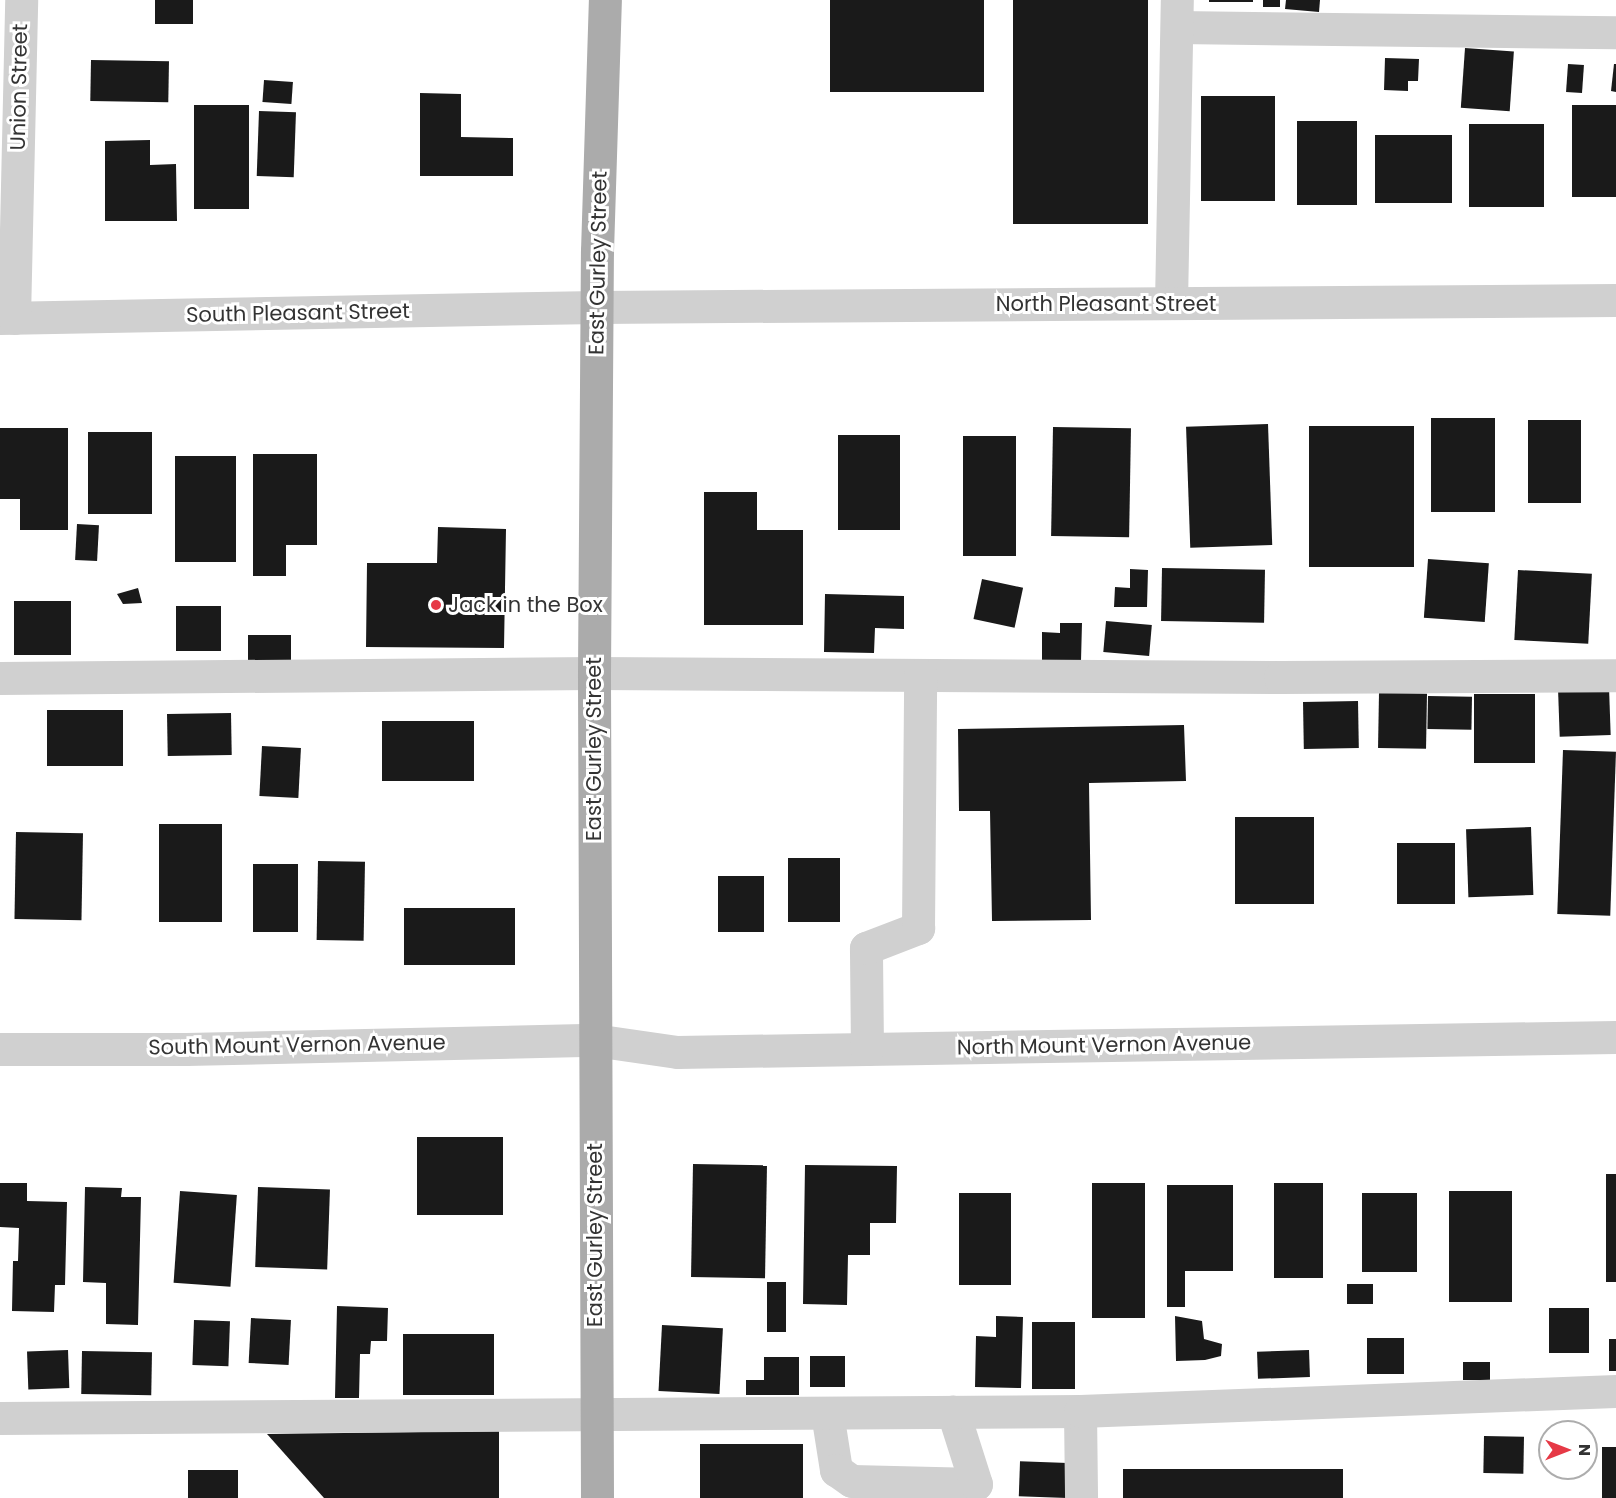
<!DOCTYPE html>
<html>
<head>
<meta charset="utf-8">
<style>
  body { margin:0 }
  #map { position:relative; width:1616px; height:1498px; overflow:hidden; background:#fff; font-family:Poppins,sans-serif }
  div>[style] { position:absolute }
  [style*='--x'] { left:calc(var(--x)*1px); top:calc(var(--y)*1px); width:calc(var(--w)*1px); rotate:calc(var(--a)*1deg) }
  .building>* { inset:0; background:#1a1a1a; transform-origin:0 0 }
  .minor>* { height:33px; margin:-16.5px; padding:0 16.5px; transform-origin:16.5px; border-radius:16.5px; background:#d0d0d0 }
  .major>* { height:33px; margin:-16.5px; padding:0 16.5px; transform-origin:16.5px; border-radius:16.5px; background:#ababab }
  .dots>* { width:16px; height:16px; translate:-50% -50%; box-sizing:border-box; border:3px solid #fff; border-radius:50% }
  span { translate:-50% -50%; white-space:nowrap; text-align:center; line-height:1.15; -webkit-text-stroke:6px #fff; paint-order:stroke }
  .street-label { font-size:21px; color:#333 }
  .poi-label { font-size:21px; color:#333 }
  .left { translate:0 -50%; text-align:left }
  .north { position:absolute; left:1538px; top:1420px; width:60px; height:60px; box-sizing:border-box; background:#fff; border:2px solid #adadad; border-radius:50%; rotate:90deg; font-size:16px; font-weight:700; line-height:24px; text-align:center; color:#333 }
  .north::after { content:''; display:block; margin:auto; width:21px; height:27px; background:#e63946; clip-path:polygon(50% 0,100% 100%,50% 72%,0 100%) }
</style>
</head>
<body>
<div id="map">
  <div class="building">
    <div style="left:155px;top:0;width:38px;height:24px"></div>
    <div style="left:830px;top:0;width:154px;height:92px"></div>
    <div style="left:1013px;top:0;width:135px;height:224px"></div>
    <div style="left:1209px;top:0;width:44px;height:2px"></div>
    <div style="left:1263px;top:0;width:17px;height:7px"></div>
    <div style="clip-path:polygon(1286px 0,1320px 0,1319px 12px,1285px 9px)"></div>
    <div style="left:1465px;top:48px;width:49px;height:60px;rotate:4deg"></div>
    <div style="clip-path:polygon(1385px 58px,1419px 59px,1418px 81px,1408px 81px,1408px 91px,1384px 90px)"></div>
    <div style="left:91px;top:60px;width:78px;height:41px;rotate:1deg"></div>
    <div style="left:1568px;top:64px;width:16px;height:28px;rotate:4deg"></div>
    <div style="clip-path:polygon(1614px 64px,1616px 64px,1616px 92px,1611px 91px)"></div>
    <div style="left:264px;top:80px;width:29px;height:22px;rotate:4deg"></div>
    <div style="clip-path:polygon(420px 93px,461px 94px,461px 137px,513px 138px,513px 176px,420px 176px)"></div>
    <div style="left:1201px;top:96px;width:74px;height:105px"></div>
    <div style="left:194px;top:105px;width:55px;height:104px"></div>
    <div style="left:1572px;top:105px;width:44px;height:92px"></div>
    <div style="left:259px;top:111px;width:37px;height:65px;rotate:2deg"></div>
    <div style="left:1297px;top:121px;width:60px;height:84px"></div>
    <div style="left:1469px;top:124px;width:75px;height:83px"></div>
    <div style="left:1375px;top:135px;width:77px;height:68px"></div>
    <div style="clip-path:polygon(150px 140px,150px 165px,176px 164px,177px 221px,105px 221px,105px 141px)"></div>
    <div style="left:1431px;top:418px;width:64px;height:94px"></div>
    <div style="left:1528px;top:420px;width:53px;height:83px"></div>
    <div style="left:1268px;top:424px;width:121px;height:82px;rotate:88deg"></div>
    <div style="left:1309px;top:426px;width:105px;height:141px"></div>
    <div style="left:1053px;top:427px;width:78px;height:109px;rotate:1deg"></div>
    <div style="clip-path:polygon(0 428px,68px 428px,68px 530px,20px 530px,20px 499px,0 499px)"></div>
    <div style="left:88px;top:432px;width:64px;height:82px"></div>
    <div style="left:838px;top:435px;width:62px;height:95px"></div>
    <div style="left:963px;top:436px;width:53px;height:120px"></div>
    <div style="clip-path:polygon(253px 454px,317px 454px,317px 545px,286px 545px,286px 576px,253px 576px)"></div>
    <div style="left:175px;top:456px;width:61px;height:106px"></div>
    <div style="clip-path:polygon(704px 492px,757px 492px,757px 530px,803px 530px,803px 625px,704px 625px)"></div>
    <div style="left:77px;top:524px;width:22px;height:36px;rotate:3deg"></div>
    <div style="clip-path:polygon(438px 527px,506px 529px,504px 648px,366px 647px,367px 563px,437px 563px)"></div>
    <div style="left:1428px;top:559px;width:61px;height:59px;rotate:4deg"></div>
    <div style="left:1162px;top:568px;width:103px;height:53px;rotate:1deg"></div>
    <div style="clip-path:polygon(1130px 569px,1148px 570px,1147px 607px,1114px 607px,1115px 587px,1130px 588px)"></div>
    <div style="left:1518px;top:570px;width:74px;height:70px;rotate:3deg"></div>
    <div style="left:982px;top:579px;width:42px;height:41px;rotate:12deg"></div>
    <div style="clip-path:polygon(138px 588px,142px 603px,123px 604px,117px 594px)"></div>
    <div style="clip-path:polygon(825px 594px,904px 596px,904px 629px,875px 628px,874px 653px,824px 652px)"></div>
    <div style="left:14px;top:601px;width:57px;height:54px"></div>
    <div style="left:176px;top:606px;width:45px;height:45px"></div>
    <div style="left:1106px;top:621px;width:46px;height:31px;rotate:5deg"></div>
    <div style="clip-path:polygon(1060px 623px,1082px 623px,1081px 661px,1042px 661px,1042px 632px,1060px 633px)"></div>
    <div style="left:248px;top:635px;width:43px;height:26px"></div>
    <div style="left:1609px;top:687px;width:48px;height:51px;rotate:88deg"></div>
    <div style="left:1379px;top:693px;width:48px;height:55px;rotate:1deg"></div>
    <div style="left:1474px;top:694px;width:61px;height:69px"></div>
    <div style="left:1428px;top:696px;width:44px;height:33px;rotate:1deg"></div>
    <div style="left:1358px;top:701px;width:47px;height:55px;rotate:89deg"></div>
    <div style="left:47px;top:710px;width:76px;height:56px"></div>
    <div style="left:231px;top:713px;width:42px;height:64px;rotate:89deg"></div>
    <div style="left:382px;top:721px;width:92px;height:60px"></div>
    <div style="clip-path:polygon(1184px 725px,1186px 781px,1089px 783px,1091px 920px,992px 921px,990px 811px,959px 811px,958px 729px)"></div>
    <div style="left:262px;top:746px;width:39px;height:50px;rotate:3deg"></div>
    <div style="left:1563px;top:750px;width:53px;height:164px;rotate:2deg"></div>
    <div style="left:1235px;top:817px;width:79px;height:87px"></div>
    <div style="left:159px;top:824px;width:63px;height:98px"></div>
    <div style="left:1531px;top:827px;width:68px;height:65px;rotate:88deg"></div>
    <div style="left:16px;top:832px;width:67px;height:87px;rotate:1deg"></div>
    <div style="left:1397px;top:843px;width:58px;height:61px"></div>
    <div style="left:788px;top:858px;width:52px;height:64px"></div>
    <div style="left:318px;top:861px;width:47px;height:79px;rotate:1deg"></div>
    <div style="left:253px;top:864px;width:45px;height:68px"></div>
    <div style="left:718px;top:876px;width:46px;height:56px"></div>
    <div style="left:404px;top:908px;width:111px;height:57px"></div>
    <div style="left:417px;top:1137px;width:86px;height:78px"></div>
    <div style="left:693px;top:1164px;width:74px;height:113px;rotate:1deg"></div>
    <div style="clip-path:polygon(805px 1165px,897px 1166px,896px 1223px,870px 1223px,870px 1255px,848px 1255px,847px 1305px,803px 1304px)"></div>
    <div style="left:1606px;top:1174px;width:10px;height:108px"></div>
    <div style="clip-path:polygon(0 1183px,27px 1183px,27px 1201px,67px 1202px,65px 1285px,55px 1285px,54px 1312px,12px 1311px,13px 1261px,18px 1261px,19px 1228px,0 1227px)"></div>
    <div style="left:1092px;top:1183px;width:53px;height:135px"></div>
    <div style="left:1274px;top:1183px;width:49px;height:95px"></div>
    <div style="clip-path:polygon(1167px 1185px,1233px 1185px,1233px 1271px,1185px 1271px,1185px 1307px,1167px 1307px)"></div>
    <div style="clip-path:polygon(85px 1187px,122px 1188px,121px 1197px,141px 1197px,138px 1325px,106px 1324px,106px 1283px,83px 1282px)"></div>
    <div style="left:258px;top:1187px;width:72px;height:80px;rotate:2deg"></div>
    <div style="left:180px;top:1191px;width:57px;height:92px;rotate:4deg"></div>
    <div style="left:1449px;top:1191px;width:63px;height:111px"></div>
    <div style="left:959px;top:1193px;width:52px;height:92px"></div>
    <div style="left:1362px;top:1193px;width:55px;height:79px"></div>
    <div style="left:767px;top:1282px;width:19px;height:50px"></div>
    <div style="left:1347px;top:1284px;width:26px;height:20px"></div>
    <div style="clip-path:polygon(337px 1306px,388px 1308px,387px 1341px,371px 1341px,370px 1354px,360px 1354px,359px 1398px,335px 1398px)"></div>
    <div style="left:1549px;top:1308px;width:40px;height:45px"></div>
    <div style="clip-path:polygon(996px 1316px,1023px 1317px,1021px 1388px,975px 1387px,976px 1336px,996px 1337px)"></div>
    <div style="clip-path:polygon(1175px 1316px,1202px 1321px,1204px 1339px,1222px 1344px,1221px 1356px,1205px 1360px,1176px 1361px)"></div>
    <div style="left:251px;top:1318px;width:40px;height:45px;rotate:3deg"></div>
    <div style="left:194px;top:1320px;width:36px;height:45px;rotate:2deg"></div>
    <div style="left:1032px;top:1322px;width:43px;height:67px"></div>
    <div style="left:662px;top:1325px;width:61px;height:66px;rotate:3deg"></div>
    <div style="left:403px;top:1334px;width:91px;height:61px"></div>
    <div style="left:1367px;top:1338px;width:37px;height:36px"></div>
    <div style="left:1609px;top:1339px;width:7px;height:32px"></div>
    <div style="left:68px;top:1350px;width:38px;height:41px;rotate:88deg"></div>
    <div style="left:1309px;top:1350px;width:27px;height:52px;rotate:88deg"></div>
    <div style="left:82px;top:1351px;width:70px;height:43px;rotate:1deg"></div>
    <div style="left:810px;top:1356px;width:35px;height:31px"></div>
    <div style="clip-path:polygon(764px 1357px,799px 1357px,799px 1395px,746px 1395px,746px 1380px,764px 1380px)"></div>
    <div style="left:1463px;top:1362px;width:27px;height:18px"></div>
    <div style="clip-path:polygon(499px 1431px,499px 1498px,324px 1498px,267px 1434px)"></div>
    <div style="left:1484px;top:1436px;width:40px;height:37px;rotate:1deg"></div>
    <div style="left:700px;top:1444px;width:103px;height:54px"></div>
    <div style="left:1602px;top:1447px;width:14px;height:51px"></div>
    <div style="left:1068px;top:1463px;width:35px;height:48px;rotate:92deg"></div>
    <div style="left:1123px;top:1469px;width:220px;height:29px"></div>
    <div style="left:188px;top:1470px;width:50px;height:28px"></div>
  </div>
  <div class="minor">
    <div style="--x:1177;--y:27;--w:439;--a:0.7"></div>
    <div style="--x:1171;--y:303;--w:303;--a:-88.9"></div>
    <div style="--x:0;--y:318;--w:597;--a:-1.06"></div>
    <div style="--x:597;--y:307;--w:1019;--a:-0.39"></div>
    <div style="--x:14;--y:318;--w:318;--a:-88.7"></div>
    <div style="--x:0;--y:678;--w:594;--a:-0.48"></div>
    <div style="--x:594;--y:673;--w:686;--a:0.33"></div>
    <div style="--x:1280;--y:677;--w:336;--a:-0.3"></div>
    <div style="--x:0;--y:1049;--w:186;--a:0"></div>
    <div style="--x:186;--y:1049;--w:408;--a:-1.3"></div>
    <div style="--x:594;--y:1040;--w:84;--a:8.2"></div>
    <div style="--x:677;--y:1052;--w:939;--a:-0.92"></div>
    <div style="--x:867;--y:1049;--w:101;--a:-90.6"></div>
    <div style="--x:866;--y:948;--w:56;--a:-21"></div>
    <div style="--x:918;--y:928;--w:253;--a:-89.5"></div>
    <div style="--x:1080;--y:1411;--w:87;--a:89.3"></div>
    <div style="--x:827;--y:1413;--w:58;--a:81"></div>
    <div style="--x:836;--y:1470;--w:19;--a:35"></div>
    <div style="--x:852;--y:1481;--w:124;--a:1.4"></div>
    <div style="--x:976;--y:1484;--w:76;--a:-107.7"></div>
    <div style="--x:0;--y:1418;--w:1080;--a:-0.37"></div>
    <div style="--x:1080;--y:1411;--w:536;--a:-2.14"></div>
  </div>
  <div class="major">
    <div style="--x:597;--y:1498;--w:825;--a:-90.21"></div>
    <div style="--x:594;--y:673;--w:422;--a:-89.6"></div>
    <div style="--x:597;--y:251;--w:251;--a:-88.2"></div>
  </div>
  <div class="dots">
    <div style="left:436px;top:605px;background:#e63946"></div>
  </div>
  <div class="street-label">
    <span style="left:19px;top:87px;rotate:-89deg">Union Street</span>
    <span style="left:598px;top:263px;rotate:-89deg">East Gurley Street</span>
    <span style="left:1106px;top:304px">North Pleasant Street</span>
    <span style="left:298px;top:313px;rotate:-1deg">South Pleasant Street</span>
    <span style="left:594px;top:749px;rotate:-90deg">East Gurley Street</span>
    <span style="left:297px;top:1045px;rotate:-1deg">South Mount Vernon Avenue</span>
    <span style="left:1104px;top:1045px;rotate:-1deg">North Mount Vernon Avenue</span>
    <span style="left:595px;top:1235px;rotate:-90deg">East Gurley Street</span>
  </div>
  <div class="poi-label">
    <span class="left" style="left:448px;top:605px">Jack in the Box</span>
  </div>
  <div class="north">N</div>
</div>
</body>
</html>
